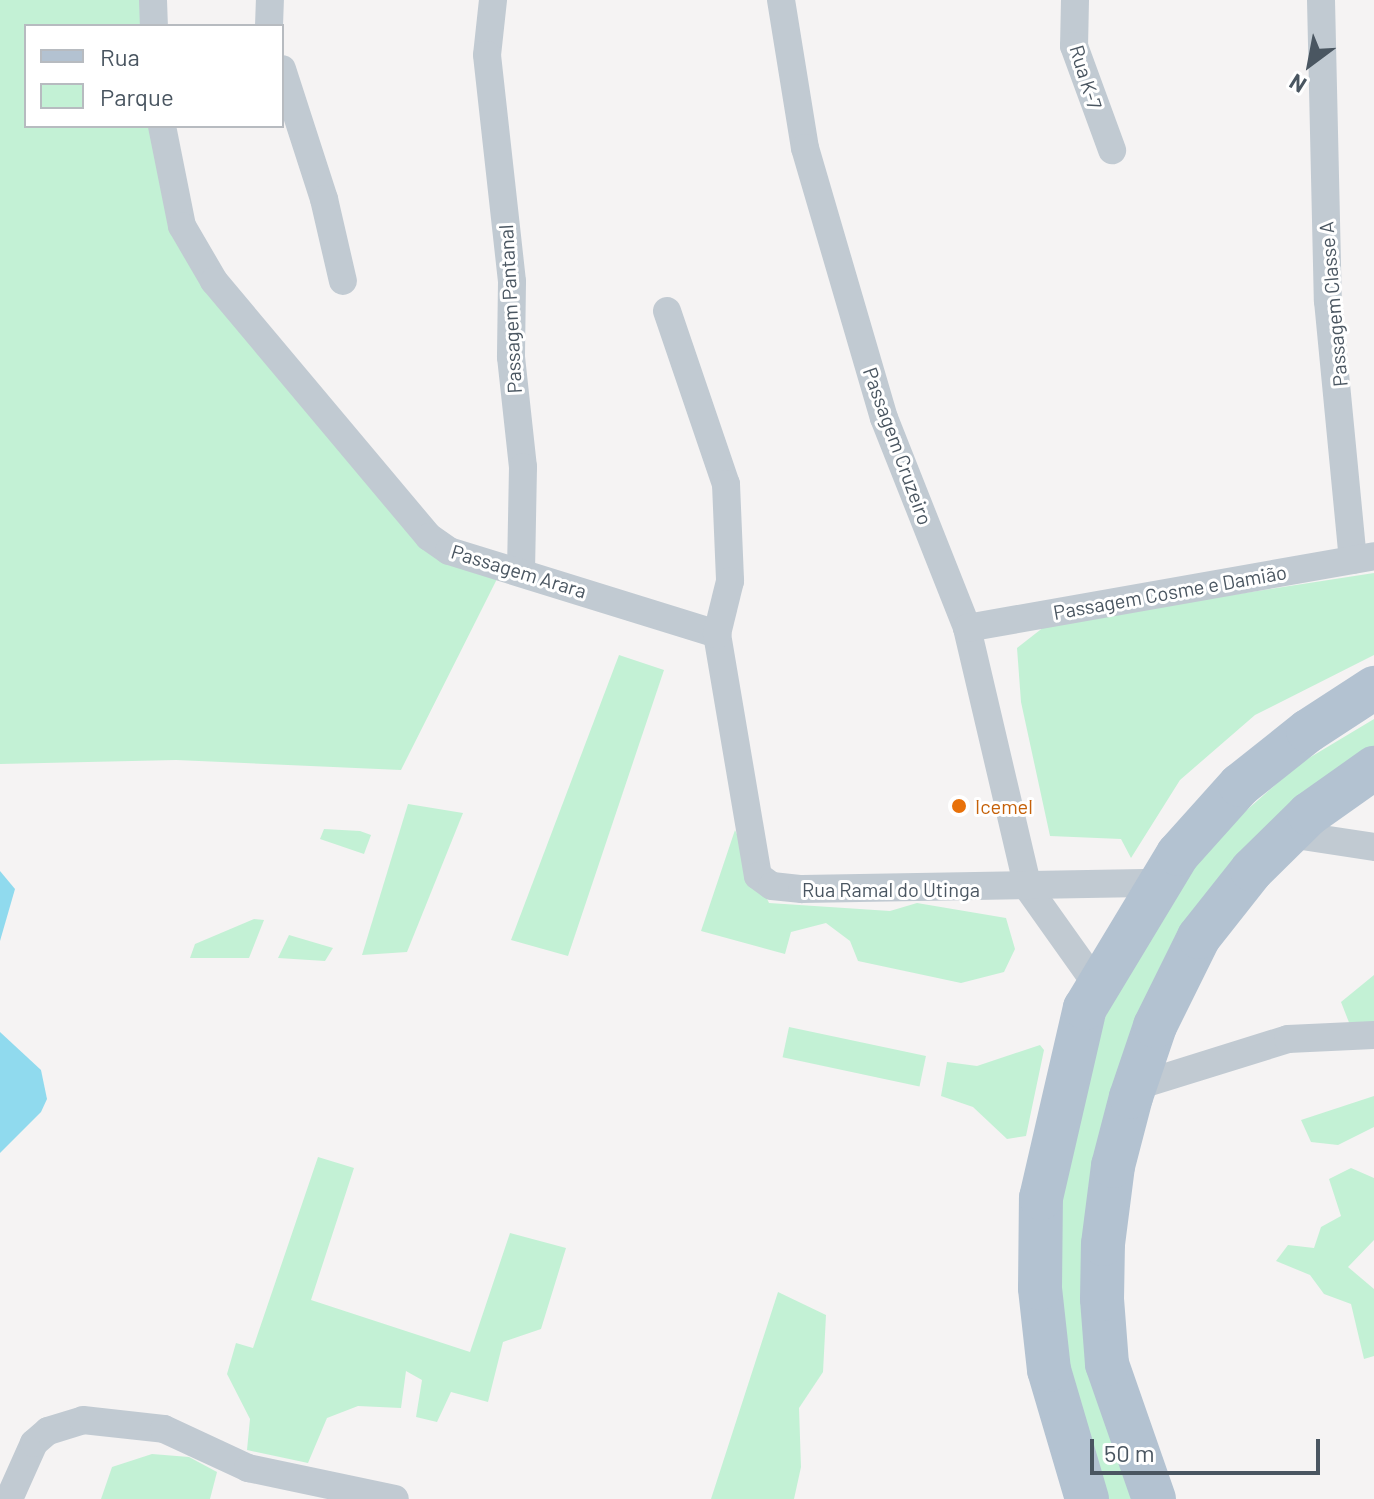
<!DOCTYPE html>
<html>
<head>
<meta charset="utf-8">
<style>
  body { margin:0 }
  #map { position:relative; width:1374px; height:1499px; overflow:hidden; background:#f5f3f3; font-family:Barlow,sans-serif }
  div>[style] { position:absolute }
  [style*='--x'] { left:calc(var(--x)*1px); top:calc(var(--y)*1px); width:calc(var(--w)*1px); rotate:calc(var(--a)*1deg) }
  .green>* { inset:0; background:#c3f1d5; transform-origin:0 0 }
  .water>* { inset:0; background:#90daee }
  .minor>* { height:28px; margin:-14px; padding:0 14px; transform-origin:14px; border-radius:14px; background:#c1cad2 }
  .primary>* { height:44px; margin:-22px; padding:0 22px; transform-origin:22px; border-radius:22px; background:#b3c2d1 }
  .dots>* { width:22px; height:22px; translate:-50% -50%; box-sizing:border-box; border:4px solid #fff; border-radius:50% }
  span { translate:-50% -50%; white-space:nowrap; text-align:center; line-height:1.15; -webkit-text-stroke:6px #fff; paint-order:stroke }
  .street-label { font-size:20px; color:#4a5661 }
  .food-label { font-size:20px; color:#c56008 }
  .left { translate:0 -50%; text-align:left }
  .legend { position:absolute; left:24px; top:24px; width:260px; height:104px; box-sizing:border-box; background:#fff; border:2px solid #b7bbc0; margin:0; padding:10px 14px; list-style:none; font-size:24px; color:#4a5661 }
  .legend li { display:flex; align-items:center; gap:16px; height:40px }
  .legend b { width:40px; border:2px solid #b7bbc0 }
  .north { position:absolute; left:1270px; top:24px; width:80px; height:80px; -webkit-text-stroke:6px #fff; paint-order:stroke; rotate:212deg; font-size:22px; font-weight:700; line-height:32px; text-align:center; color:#4a5661 }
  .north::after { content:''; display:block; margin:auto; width:28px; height:36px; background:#4a5661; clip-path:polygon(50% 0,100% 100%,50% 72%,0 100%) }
  .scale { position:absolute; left:1090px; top:1439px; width:230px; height:36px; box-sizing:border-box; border:4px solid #4a5661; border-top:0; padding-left:10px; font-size:24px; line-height:28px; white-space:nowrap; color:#4a5661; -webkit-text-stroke:6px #fff; paint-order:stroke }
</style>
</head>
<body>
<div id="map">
  <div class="green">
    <div style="clip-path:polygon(0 0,157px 0,159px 26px,26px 26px,26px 126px,167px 126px,187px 243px,420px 541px,499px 575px,401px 770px,176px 760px,0 764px)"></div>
    <div style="clip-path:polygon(1374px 573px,1374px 655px,1255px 715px,1180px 780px,1131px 858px,1121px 839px,1050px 836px,1021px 702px,1017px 648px,1049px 623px)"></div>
    <div style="clip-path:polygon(619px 655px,664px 670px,568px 956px,511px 940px)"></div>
    <div style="clip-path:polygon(1374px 719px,1374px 751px,1123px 1062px,1088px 1189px,1087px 1271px,1137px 1499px,1104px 1499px,1060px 1348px,1059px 1158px,1090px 1057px,1123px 971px,1172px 891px,1231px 824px,1299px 764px)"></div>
    <div style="clip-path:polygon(408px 804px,463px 813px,407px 952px,362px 955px)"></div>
    <div style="clip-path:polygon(324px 829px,360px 831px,371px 835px,364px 854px,320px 839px)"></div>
    <div style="clip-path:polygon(735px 830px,769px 903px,890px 911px,917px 903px,1006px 918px,1015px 949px,1004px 972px,961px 983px,858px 961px,850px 941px,826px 923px,791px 932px,785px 954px,701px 931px)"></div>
    <div style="clip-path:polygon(254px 919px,264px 920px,249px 958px,190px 958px,195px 944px)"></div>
    <div style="clip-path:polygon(289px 935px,333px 948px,325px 961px,278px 958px)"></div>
    <div style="clip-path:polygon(1374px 975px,1374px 1028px,1350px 1025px,1341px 1002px)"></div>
    <div style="left:789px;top:1027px;width:140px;height:31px;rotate:12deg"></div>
    <div style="clip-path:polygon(1040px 1045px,1044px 1050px,1026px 1136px,1007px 1139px,973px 1107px,941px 1096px,947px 1062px,977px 1066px)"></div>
    <div style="clip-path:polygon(1374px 1096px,1374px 1127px,1338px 1145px,1311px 1142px,1301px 1120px)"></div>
    <div style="clip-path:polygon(318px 1157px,354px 1168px,311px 1300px,470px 1352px,510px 1233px,566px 1248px,541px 1329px,503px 1342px,488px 1402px,451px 1392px,437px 1422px,416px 1417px,422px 1380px,406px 1371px,401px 1408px,358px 1406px,327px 1418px,308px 1463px,247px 1450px,250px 1419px,227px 1374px,236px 1343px,253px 1348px)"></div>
    <div style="clip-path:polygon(1351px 1168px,1374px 1178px,1374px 1240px,1348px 1267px,1374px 1289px,1374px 1356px,1364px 1359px,1351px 1304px,1324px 1294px,1310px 1275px,1276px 1261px,1288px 1245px,1314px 1248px,1321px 1227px,1341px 1216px,1329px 1179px)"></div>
    <div style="clip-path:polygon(778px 1292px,826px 1315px,823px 1372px,799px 1408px,801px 1467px,794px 1499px,711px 1499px)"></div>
    <div style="clip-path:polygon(152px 1454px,189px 1457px,217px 1472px,210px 1499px,101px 1499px,112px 1467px)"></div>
  </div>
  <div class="water">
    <div style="clip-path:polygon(0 871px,15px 889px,0 941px)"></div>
    <div style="clip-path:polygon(0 1032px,41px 1070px,47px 1099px,41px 1112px,0 1153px)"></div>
  </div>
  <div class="minor">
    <div style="--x:153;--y:0;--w:26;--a:88"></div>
    <div style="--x:493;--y:0;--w:55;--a:96.2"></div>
    <div style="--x:487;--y:55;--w:228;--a:83.7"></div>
    <div style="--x:512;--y:282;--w:75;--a:90.8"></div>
    <div style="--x:511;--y:357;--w:111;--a:83.8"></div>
    <div style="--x:523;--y:467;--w:105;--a:91.1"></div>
    <div style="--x:781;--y:0;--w:150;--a:80.8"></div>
    <div style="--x:805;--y:148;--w:281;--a:73.7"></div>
    <div style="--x:884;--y:418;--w:226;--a:68.4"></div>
    <div style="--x:967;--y:628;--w:267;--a:76.8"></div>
    <div style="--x:1028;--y:888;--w:119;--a:54.6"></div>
    <div style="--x:1075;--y:0;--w:46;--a:91.2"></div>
    <div style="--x:1074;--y:46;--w:111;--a:69.9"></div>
    <div style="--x:1321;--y:0;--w:301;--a:88.7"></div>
    <div style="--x:1328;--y:301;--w:260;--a:84.5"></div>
    <div style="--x:269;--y:26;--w:26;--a:-88"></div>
    <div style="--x:282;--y:69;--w:137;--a:72.1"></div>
    <div style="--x:324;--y:199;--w:84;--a:77"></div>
    <div style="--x:162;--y:126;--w:102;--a:78.7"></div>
    <div style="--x:182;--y:226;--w:64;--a:59.8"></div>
    <div style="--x:214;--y:281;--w:334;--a:50"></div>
    <div style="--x:429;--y:537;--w:24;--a:35"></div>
    <div style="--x:449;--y:551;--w:281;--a:17.2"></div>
    <div style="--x:717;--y:634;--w:245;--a:80.4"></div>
    <div style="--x:758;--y:876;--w:17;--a:36"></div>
    <div style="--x:772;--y:886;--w:30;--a:6"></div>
    <div style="--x:802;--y:889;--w:357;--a:-1"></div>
    <div style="--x:667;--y:311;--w:183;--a:71.2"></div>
    <div style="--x:726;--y:484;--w:97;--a:87.6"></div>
    <div style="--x:730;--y:581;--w:55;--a:103.8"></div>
    <div style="--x:967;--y:628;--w:413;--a:-10"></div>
    <div style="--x:1289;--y:834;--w:86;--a:8.7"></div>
    <div style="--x:1134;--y:1087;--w:161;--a:-17.3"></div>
    <div style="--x:1288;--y:1039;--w:86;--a:-2.7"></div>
    <div style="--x:9;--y:1499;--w:61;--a:-65.9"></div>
    <div style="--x:34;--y:1443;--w:18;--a:-41"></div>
    <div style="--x:48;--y:1431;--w:37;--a:-17"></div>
    <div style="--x:83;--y:1420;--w:81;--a:6.3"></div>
    <div style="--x:164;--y:1429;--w:93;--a:24.9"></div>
    <div style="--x:248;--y:1468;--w:150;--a:11.9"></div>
  </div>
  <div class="primary">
    <div style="--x:1087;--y:1499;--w:134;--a:-106.4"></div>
    <div style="--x:1049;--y:1370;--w:82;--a:-96.3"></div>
    <div style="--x:1040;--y:1288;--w:90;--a:-89.4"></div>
    <div style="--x:1041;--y:1198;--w:195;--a:-77"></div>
    <div style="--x:1085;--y:1008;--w:180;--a:-58.9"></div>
    <div style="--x:1178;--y:854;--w:93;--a:-48.1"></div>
    <div style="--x:1240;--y:785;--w:87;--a:-38.5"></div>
    <div style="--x:1308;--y:731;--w:79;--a:-33.1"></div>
    <div style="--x:1154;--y:1499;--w:143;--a:-109.2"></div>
    <div style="--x:1107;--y:1364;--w:65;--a:-94.4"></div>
    <div style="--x:1102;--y:1299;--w:55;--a:-89"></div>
    <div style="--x:1103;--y:1244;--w:79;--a:-82.7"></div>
    <div style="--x:1113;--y:1166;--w:71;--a:-75.4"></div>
    <div style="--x:1131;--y:1097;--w:75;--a:-71.3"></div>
    <div style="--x:1155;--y:1026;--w:99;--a:-63.7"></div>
    <div style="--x:1199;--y:937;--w:85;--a:-51.7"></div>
    <div style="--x:1252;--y:870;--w:80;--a:-44.5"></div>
    <div style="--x:1309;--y:814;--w:80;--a:-35.3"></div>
  </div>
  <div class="dots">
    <div style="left:959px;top:806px;background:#e8710a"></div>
  </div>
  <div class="street-label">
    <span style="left:1086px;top:77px;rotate:73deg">Rua K-7</span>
    <span style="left:1333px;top:304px;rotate:-95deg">Passagem Classe A</span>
    <span style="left:510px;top:309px;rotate:-93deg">Passagem Pantanal</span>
    <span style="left:898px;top:446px;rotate:70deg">Passagem Cruzeiro</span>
    <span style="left:519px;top:571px;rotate:17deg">Passagem Arara</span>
    <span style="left:1170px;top:592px;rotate:-10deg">Passagem Cosme e Damião</span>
    <span style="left:891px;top:889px">Rua Ramal do Utinga</span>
  </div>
  <div class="food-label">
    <span class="left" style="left:975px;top:806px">Icemel</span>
  </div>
  <ul class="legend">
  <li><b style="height:10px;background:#b3c2d1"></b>Rua</li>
  <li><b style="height:22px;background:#c3f1d5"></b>Parque</li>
  </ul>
  <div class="north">N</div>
  <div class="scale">50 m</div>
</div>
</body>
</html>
